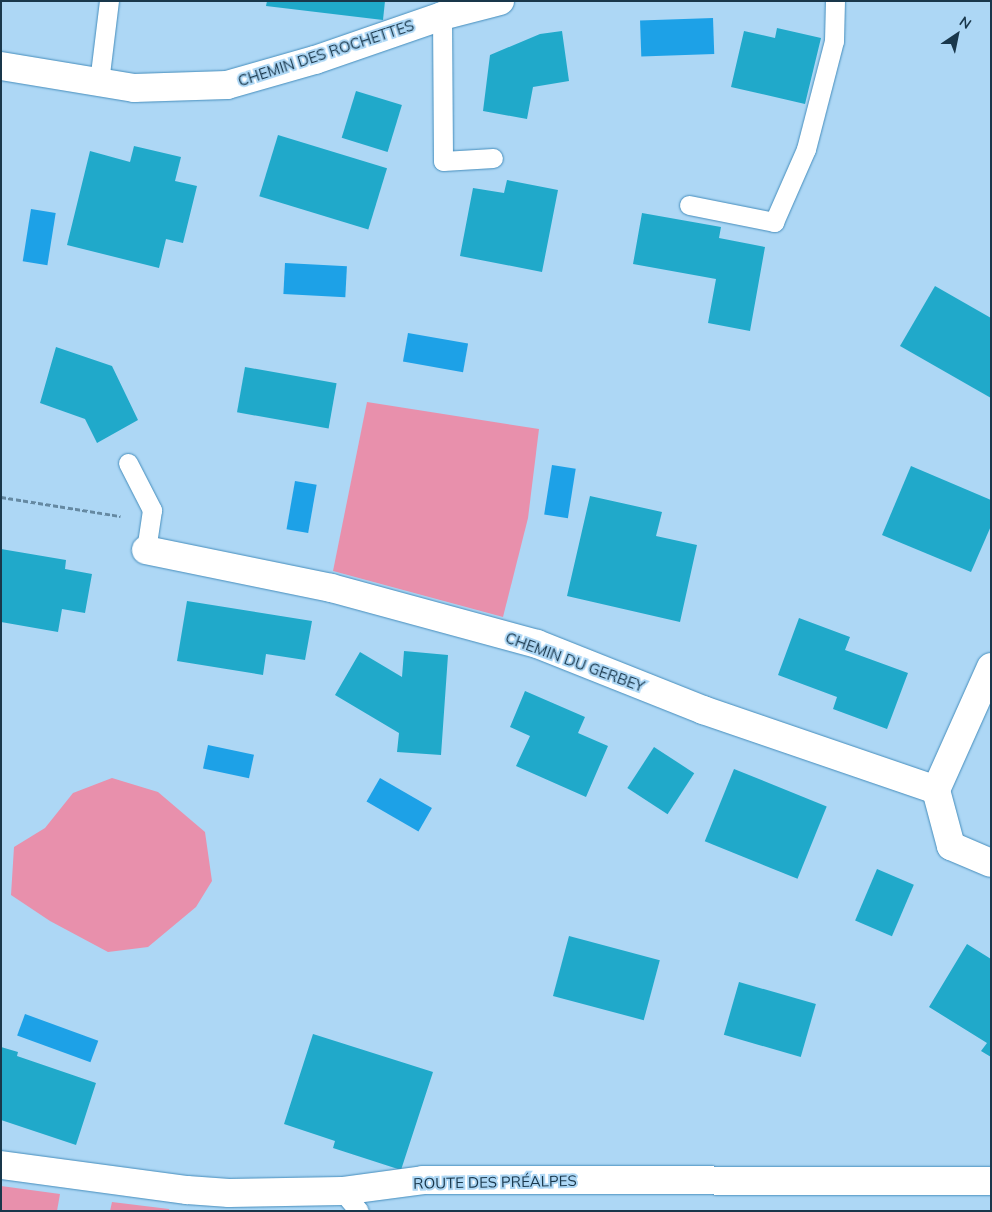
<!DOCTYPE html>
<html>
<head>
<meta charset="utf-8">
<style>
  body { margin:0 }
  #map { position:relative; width:992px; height:1212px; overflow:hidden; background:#add7f5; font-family:Mulish,sans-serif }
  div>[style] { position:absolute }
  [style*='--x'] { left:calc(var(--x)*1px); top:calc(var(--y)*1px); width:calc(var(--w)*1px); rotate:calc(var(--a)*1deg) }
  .green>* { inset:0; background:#e890ac }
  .water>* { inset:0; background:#1da1e7; transform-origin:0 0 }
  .building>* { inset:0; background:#20a9ca; transform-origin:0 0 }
  .path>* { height:3px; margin-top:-1.5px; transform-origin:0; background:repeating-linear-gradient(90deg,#6589a2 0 5px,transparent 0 7.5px) }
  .roads { filter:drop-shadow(0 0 1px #458dbc) drop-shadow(0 0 1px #458dbc) }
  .lane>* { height:19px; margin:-9.5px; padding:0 9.5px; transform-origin:9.5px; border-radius:9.5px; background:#fff }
  .street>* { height:28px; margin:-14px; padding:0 14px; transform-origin:14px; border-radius:14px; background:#fff }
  span { translate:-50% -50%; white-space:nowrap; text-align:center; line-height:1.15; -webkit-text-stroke:4px #add7f5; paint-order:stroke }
  .street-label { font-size:15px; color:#19374b }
  .frame { position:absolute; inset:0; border:2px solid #19374b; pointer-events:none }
  .north { position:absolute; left:932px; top:10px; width:50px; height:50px; -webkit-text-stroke:4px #add7f5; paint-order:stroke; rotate:34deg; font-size:14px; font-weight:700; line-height:20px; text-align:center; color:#19374b }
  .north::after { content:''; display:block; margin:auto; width:18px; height:22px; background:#19374b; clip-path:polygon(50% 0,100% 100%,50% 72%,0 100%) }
</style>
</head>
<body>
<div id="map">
  <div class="green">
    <div style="clip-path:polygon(367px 402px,539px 429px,528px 518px,503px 617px,333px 571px)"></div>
    <div style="clip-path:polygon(112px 778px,158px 792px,205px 832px,212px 881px,196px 907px,148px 947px,108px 952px,50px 921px,11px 895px,14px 847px,45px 828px,73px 793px)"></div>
    <div style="clip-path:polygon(1px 1186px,60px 1194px,57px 1211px,1px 1211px)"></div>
    <div style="clip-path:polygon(112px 1202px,169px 1209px,170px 1211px,110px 1211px)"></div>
  </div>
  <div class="water">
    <div style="left:713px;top:18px;width:36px;height:73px;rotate:88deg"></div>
    <div style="left:31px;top:209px;width:25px;height:53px;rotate:9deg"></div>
    <div style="left:285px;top:263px;width:62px;height:31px;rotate:3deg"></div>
    <div style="left:408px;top:333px;width:61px;height:29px;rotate:10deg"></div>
    <div style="left:552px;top:465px;width:24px;height:50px;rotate:9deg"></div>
    <div style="left:295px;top:481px;width:22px;height:49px;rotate:10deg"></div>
    <div style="left:208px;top:745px;width:47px;height:24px;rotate:12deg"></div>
    <div style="left:380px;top:778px;width:60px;height:27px;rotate:30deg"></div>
    <div style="left:25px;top:1014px;width:78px;height:23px;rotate:20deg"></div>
  </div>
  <div class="building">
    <div style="clip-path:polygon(267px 1px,385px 1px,383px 20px,266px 6px)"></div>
    <div style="clip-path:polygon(777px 28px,821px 38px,805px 104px,731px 87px,744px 31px,775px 38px)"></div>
    <div style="clip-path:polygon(562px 31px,569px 81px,533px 87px,527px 119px,483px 111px,490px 55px,540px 34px)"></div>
    <div style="left:356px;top:91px;width:48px;height:49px;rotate:17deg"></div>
    <div style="left:278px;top:135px;width:114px;height:64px;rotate:17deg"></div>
    <div style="clip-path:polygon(134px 146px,181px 157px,175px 181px,197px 186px,183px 243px,166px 239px,159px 268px,67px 245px,90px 151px,130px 162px)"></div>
    <div style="clip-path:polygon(507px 180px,558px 190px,542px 272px,460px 256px,473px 188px,504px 193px)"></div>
    <div style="clip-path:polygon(642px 213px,721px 227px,719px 238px,765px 247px,750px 331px,708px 323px,716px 279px,633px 264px)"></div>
    <div style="clip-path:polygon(935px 286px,991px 318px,991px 398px,900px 346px)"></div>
    <div style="clip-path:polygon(56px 347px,112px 366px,138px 420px,97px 443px,85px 419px,40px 403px)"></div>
    <div style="left:245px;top:367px;width:93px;height:46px;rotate:10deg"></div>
    <div style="clip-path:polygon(911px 466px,991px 500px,991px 526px,971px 572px,882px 535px)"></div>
    <div style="clip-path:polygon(590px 496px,662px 512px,656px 536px,697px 545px,680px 622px,567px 596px)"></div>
    <div style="clip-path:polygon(1px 549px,66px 560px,65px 569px,92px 574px,85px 613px,62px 609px,58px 632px,1px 622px)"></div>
    <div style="clip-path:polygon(187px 601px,312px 621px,305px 660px,266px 654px,263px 675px,177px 661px)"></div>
    <div style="clip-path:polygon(799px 618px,850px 637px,845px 650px,908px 673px,887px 729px,833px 709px,837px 697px,778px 675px)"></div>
    <div style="clip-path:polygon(404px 651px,448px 655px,441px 755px,397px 752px,399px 733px,335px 695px,360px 652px,402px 677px)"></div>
    <div style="clip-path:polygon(525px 691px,585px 717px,578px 733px,608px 746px,586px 797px,516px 766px,530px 736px,510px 727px)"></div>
    <div style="left:654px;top:747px;width:48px;height:49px;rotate:33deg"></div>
    <div style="left:734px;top:769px;width:100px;height:78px;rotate:22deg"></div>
    <div style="left:877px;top:869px;width:40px;height:56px;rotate:23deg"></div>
    <div style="left:569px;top:936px;width:94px;height:62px;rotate:15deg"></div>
    <div style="clip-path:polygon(967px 944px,991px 959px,991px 1057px,981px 1051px,987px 1043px,929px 1007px)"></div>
    <div style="left:739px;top:982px;width:80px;height:55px;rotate:16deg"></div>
    <div style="clip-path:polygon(313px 1034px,433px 1072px,401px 1170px,333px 1148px,335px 1141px,284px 1124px)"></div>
    <div style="clip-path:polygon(1px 1047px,18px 1052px,17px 1056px,96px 1083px,76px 1145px,1px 1120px)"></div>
  </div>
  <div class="path">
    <div style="--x:1;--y:497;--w:121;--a:9.1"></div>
  </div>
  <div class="roads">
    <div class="lane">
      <div style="--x:442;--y:16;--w:145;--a:89.6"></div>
      <div style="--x:443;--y:161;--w:50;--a:-3.4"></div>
      <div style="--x:99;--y:82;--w:82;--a:-83"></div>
      <div style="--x:689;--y:205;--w:87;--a:11.3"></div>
      <div style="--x:774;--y:222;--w:80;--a:-66.3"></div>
      <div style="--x:806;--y:149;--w:112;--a:-75.5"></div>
      <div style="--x:834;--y:41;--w:40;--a:-88.6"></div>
      <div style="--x:128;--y:463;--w:53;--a:62.9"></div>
      <div style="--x:152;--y:510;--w:40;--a:98.5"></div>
      <div style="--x:342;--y:1191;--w:26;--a:50"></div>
    </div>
    <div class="street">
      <div style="--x:1;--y:66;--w:135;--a:9.4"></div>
      <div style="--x:134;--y:88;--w:93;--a:-1.8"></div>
      <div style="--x:227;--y:85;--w:91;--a:-15.9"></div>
      <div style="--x:315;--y:60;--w:134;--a:-19.1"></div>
      <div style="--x:442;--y:16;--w:60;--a:-14.5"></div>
      <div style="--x:146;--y:550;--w:189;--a:11.6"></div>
      <div style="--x:331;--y:588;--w:213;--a:15.2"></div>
      <div style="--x:537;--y:644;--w:179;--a:21.7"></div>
      <div style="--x:703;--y:710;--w:246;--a:18.9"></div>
      <div style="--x:991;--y:667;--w:135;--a:114.1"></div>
      <div style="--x:936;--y:790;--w:58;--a:75"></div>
      <div style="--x:951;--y:846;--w:43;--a:23"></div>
      <div style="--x:1;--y:1165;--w:188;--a:7.7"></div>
      <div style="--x:187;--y:1190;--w:42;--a:4.1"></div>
      <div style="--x:229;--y:1193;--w:113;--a:-1"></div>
      <div style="--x:342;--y:1191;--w:82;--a:-7.7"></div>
      <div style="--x:423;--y:1180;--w:568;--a:0.1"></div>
    </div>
  </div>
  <div class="street-label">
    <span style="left:326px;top:53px;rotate:-18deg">CHEMIN DES ROCHETTES</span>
    <span style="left:575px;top:662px;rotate:20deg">CHEMIN DU GERBEY</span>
    <span style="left:495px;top:1182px;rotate:-1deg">ROUTE DES PRÉALPES</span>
  </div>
  <div class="frame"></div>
  <div class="north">N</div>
</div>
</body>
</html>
